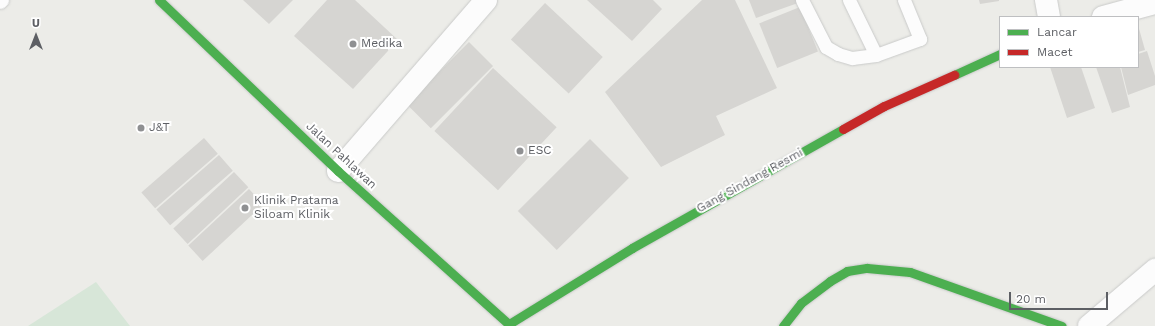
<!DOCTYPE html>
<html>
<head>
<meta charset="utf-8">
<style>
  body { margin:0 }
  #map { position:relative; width:1155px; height:326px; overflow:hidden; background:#ecece8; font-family:"Work Sans",sans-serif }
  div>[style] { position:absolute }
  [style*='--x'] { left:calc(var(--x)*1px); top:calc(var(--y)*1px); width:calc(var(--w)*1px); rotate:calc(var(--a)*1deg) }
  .green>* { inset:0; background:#d7e6d8 }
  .building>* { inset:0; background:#d6d5d2; transform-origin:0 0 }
  .roads { filter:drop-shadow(0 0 1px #c9cac9) drop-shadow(0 0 1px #c9cac9) }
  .lane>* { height:13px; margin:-6.5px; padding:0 6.5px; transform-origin:6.5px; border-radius:6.5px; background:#fcfcfc }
  .street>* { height:22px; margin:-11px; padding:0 11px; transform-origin:11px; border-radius:11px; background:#fcfcfc }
  .fast>* { height:9px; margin:-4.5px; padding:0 4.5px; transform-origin:4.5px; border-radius:4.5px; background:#4caf50 }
  .jam>* { height:9px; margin:-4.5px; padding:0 4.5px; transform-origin:4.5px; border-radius:4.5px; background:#c62828 }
  .dots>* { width:11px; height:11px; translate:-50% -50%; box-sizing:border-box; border:2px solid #fff; border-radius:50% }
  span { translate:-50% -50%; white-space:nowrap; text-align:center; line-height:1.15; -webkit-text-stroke:4px #fff; paint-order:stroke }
  .poi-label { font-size:12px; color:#5d5f64 }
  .left { translate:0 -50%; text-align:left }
  .street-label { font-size:12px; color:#5d5f64 }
  .legend { position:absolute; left:999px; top:16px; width:140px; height:52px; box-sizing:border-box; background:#fff; border:1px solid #bebfc1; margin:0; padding:5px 7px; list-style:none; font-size:12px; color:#5d5f64 }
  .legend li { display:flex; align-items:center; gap:8px; height:20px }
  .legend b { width:20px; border:1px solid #bebfc1 }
  .north { position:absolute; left:16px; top:16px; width:40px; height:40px; -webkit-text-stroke:3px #fff; paint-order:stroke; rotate:0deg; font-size:11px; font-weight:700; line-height:16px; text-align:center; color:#5d5f64 }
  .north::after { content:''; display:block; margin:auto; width:14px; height:18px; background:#5d5f64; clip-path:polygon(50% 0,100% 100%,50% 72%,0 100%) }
  .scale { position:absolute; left:1009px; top:292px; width:99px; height:18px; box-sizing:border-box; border:2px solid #5d5f64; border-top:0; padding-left:5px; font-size:12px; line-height:14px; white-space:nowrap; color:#5d5f64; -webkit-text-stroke:3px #fff; paint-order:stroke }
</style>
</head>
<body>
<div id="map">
  <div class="green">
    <div style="clip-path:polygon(96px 282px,130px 326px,28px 326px)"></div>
  </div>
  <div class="building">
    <div style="clip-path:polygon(243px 0,293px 0,269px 24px)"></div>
    <div style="clip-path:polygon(327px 0,355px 0,398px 40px,353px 89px,294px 36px)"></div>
    <div style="clip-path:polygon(587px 0,653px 0,662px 9px,632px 41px)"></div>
    <div style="clip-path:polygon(702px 0,735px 0,777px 88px,716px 116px,725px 135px,661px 167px,605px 92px)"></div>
    <div style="clip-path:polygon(749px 0,797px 0,798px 3px,756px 18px)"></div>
    <div style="clip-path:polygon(979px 0,999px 0,999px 1px,980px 4px)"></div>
    <div style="left:545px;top:3px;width:79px;height:50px;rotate:43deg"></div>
    <div style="left:800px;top:7px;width:48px;height:44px;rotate:68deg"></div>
    <div style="clip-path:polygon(1138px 25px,1145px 50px,1138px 52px)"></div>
    <div style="left:469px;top:42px;width:34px;height:88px;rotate:45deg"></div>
    <div style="clip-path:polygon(1147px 51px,1155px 76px,1155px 85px,1128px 95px,1121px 67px,1138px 67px,1138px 54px)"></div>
    <div style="clip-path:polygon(1050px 67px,1081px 67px,1095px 108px,1067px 118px)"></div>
    <div style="clip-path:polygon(1096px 67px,1120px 67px,1130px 107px,1112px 113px)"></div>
    <div style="left:493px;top:68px;width:87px;height:86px;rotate:43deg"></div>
    <div style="left:204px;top:138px;width:21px;height:83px;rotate:49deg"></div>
    <div style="left:590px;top:139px;width:55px;height:102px;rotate:45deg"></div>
    <div style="left:219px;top:155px;width:21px;height:83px;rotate:49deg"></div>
    <div style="left:234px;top:172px;width:21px;height:83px;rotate:47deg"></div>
    <div style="left:249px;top:189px;width:21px;height:83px;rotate:47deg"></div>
  </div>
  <div class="roads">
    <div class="lane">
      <div style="--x:802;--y:0;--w:53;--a:62.9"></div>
      <div style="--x:826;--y:47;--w:14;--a:30"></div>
      <div style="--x:838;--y:54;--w:15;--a:16"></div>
      <div style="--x:852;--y:58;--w:24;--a:-7"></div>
      <div style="--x:876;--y:55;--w:47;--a:-20"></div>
      <div style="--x:920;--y:39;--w:42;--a:-112.3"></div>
      <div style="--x:849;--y:0;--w:61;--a:63.9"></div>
      <div style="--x:0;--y:2;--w:3;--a:-45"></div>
    </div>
    <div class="street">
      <div style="--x:1046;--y:0;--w:17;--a:80"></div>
      <div style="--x:1103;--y:17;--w:54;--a:-15.1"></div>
      <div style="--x:338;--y:171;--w:226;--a:-49.1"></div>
      <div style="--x:1089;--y:326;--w:87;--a:-40.3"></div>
    </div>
    <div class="fast">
      <div style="--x:159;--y:0;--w:248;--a:43.7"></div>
      <div style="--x:338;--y:171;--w:232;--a:41.9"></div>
      <div style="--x:954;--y:75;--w:51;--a:-24.5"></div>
      <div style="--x:509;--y:324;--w:145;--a:-31.7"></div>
      <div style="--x:632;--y:248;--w:242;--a:-29.4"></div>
      <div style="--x:783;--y:326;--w:29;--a:-52"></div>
      <div style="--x:801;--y:303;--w:36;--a:-37"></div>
      <div style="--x:830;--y:281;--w:20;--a:-30"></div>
      <div style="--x:847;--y:271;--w:20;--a:-9"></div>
      <div style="--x:867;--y:268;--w:43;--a:5.3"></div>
      <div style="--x:910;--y:272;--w:161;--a:19.6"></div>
    </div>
    <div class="jam">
      <div style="--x:843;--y:129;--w:47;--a:-29.3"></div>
      <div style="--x:884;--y:106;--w:77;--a:-23.9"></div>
    </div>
  </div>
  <div class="dots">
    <div style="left:353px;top:44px;background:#8f9092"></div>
    <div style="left:141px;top:128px;background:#8f9092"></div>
    <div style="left:520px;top:151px;background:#8f9092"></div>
    <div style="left:245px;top:208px;background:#8f9092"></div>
  </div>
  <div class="poi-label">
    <span class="left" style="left:361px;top:44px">Medika</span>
    <span class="left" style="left:149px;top:128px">J&amp;T</span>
    <span class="left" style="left:528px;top:151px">ESC</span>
    <span class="left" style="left:254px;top:208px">Klinik Pratama<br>Siloam Klinik</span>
  </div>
  <div class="street-label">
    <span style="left:341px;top:156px;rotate:43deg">Jalan Pahlawan</span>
    <span style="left:750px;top:181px;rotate:-29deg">Gang Sindang Resmi</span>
  </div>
  <ul class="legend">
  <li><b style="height:5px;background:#4caf50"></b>Lancar</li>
  <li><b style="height:5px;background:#c62828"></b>Macet</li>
  </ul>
  <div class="north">U</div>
  <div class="scale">20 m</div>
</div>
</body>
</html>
